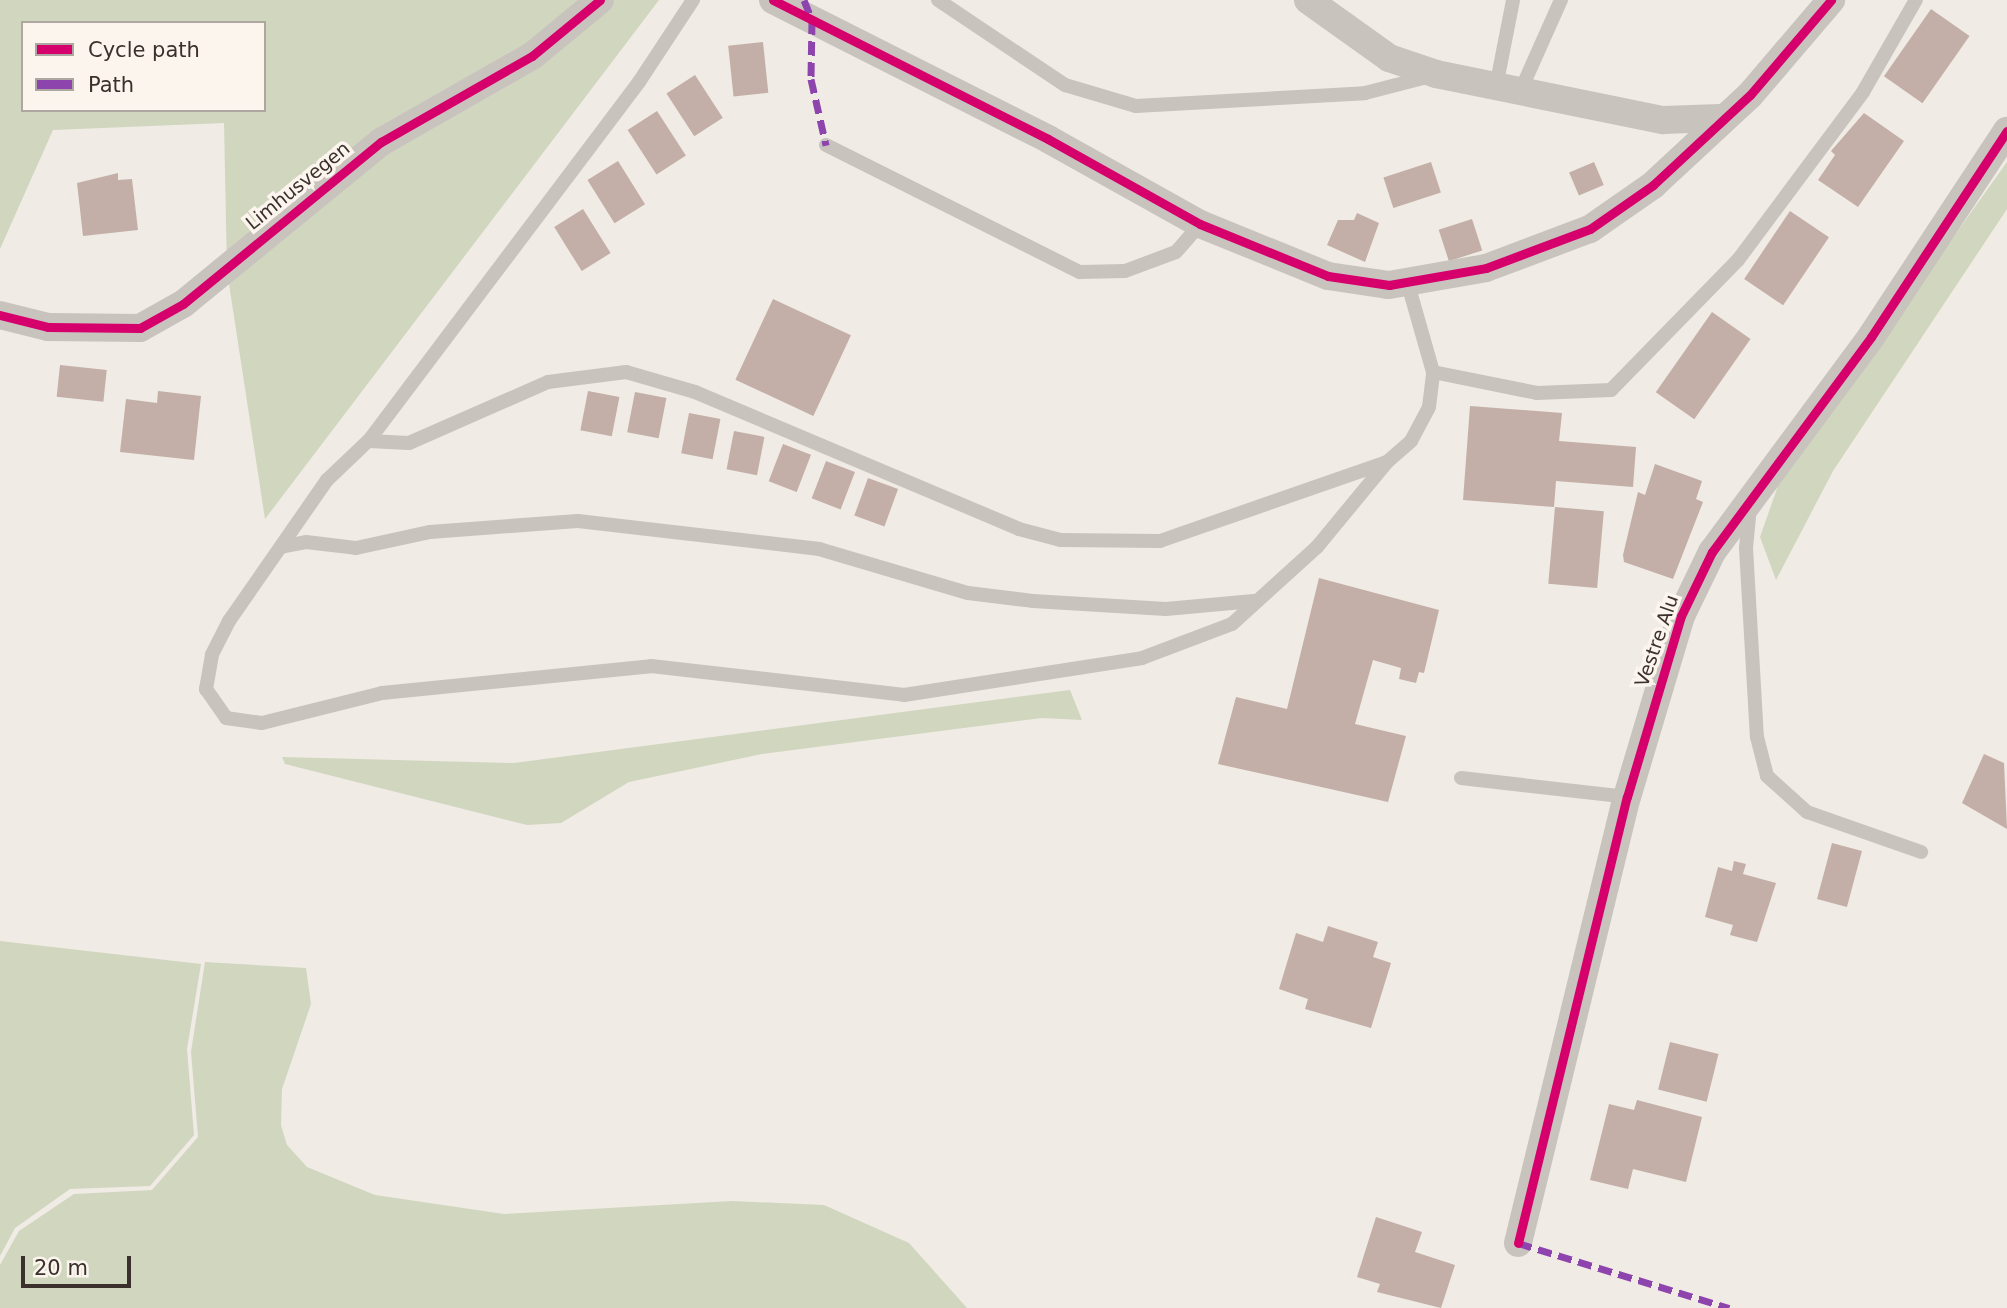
<!DOCTYPE html>
<html>
<head>
<meta charset="utf-8">
<style>
  body { margin:0 }
  #map { position:relative; width:2007px; height:1308px; overflow:hidden; background:#f0ebe5; font-family:"DejaVu Sans",sans-serif }
  div>[style] { position:absolute }
  [style*='--x'] { left:calc(var(--x)*1px); top:calc(var(--y)*1px); width:calc(var(--w)*1px); rotate:calc(var(--a)*1deg) }
  .green>* { inset:0; background:#d1d6bf }
  .building>* { inset:0; background:#c3afa7; transform-origin:0 0 }
  .service>* { height:14px; margin:-7px; padding:0 7px; transform-origin:7px; border-radius:7px; background:#c9c3be }
  .minor>* { height:28px; margin:-14px; padding:0 14px; transform-origin:14px; border-radius:14px; background:#c9c3be }
  .quiet>* { height:7px; margin-top:-3.5px; transform-origin:0; background:repeating-linear-gradient(90deg,#8e44ad 0 14px,transparent 0 21px) }
  .cycleway>* { height:9px; margin:-4.5px; padding:0 4.5px; transform-origin:4.5px; border-radius:4.5px; background:#d6006c }
  span { translate:-50% -50%; white-space:nowrap; text-align:center; line-height:1.15; -webkit-text-stroke:7px #fbf5ee; paint-order:stroke }
  .street-label { font-size:19px; color:#3b302b }
  .legend { position:absolute; left:21px; top:21px; width:245px; height:91px; box-sizing:border-box; background:#fbf5ee; border:2px solid #aea6a0; margin:0; padding:9px 12px; list-style:none; font-size:21px; color:#3b302b }
  .legend li { display:flex; align-items:center; gap:14px; height:35px }
  .legend b { width:35px; border:2px solid #aea6a0 }
  .scale { position:absolute; left:21px; top:1256px; width:110px; height:32px; box-sizing:border-box; border:4px solid #3b302b; border-top:0; padding-left:9px; font-size:21px; line-height:24px; white-space:nowrap; color:#3b302b; -webkit-text-stroke:5px #fbf5ee; paint-order:stroke }
</style>
</head>
<body>
<div id="map">
  <div class="green">
    <div style="clip-path:polygon(evenodd,0 0,659px 0,265px 519px,227px 271px,224px 123px,53px 130px,0 249px,0 0,23px 23px,264px 23px,264px 110px,23px 110px,23px 23px)"></div>
    <div style="clip-path:polygon(2007px 162px,2007px 209px,1833px 471px,1776px 580px,1760px 537px,1780px 480px)"></div>
    <div style="clip-path:polygon(1070px 690px,1082px 720px,1042px 718px,762px 754px,629px 782px,561px 823px,527px 825px,285px 764px,282px 757px,514px 763px)"></div>
    <div style="clip-path:polygon(0 941px,201px 964px,187px 1049px,194px 1135px,150px 1186px,70px 1189px,15px 1228px,0 1256px)"></div>
    <div style="clip-path:polygon(205px 962px,306px 968px,311px 1004px,282px 1089px,281px 1125px,287px 1145px,307px 1167px,375px 1195px,504px 1214px,732px 1201px,824px 1205px,909px 1243px,967px 1308px,0 1308px,0 1265px,19px 1231px,74px 1194px,152px 1190px,198px 1137px,191px 1052px)"></div>
  </div>
  <div class="building">
    <div style="left:1931px;top:9px;width:47px;height:82px;rotate:35deg"></div>
    <div style="left:763px;top:42px;width:51px;height:35px;rotate:84deg"></div>
    <div style="left:695px;top:75px;width:51px;height:34px;rotate:57deg"></div>
    <div style="left:657px;top:111px;width:53px;height:35px;rotate:57deg"></div>
    <div style="clip-path:polygon(1864px 113px,1904px 141px,1858px 207px,1818px 180px,1835px 155px,1831px 151px)"></div>
    <div style="left:618px;top:161px;width:51px;height:36px;rotate:58deg"></div>
    <div style="left:1431px;top:162px;width:32px;height:50px;rotate:72deg"></div>
    <div style="left:1594px;top:162px;width:25px;height:27px;rotate:67deg"></div>
    <div style="clip-path:polygon(118px 173px,118px 180px,132px 179px,138px 230px,83px 236px,77px 183px)"></div>
    <div style="left:583px;top:209px;width:52px;height:34px;rotate:58deg"></div>
    <div style="left:1790px;top:211px;width:47px;height:82px;rotate:34deg"></div>
    <div style="clip-path:polygon(1357px 213px,1379px 223px,1365px 262px,1327px 245px,1338px 220px,1354px 220px)"></div>
    <div style="left:1472px;top:219px;width:33px;height:35px;rotate:72deg"></div>
    <div style="left:773px;top:299px;width:86px;height:89px;rotate:25deg"></div>
    <div style="left:1712px;top:312px;width:47px;height:98px;rotate:35deg"></div>
    <div style="left:60px;top:365px;width:47px;height:32px;rotate:6deg"></div>
    <div style="clip-path:polygon(158px 391px,201px 396px,194px 460px,120px 452px,126px 399px,157px 403px)"></div>
    <div style="left:588px;top:391px;width:32px;height:40px;rotate:11deg"></div>
    <div style="left:635px;top:392px;width:32px;height:41px;rotate:11deg"></div>
    <div style="clip-path:polygon(1470px 406px,1562px 413px,1559px 441px,1636px 447px,1633px 487px,1556px 481px,1554px 507px,1463px 500px)"></div>
    <div style="left:689px;top:413px;width:32px;height:41px;rotate:11deg"></div>
    <div style="left:734px;top:431px;width:31px;height:39px;rotate:11deg"></div>
    <div style="left:783px;top:444px;width:30px;height:40px;rotate:21deg"></div>
    <div style="left:826px;top:461px;width:31px;height:40px;rotate:21deg"></div>
    <div style="clip-path:polygon(1655px 464px,1702px 481px,1696px 499px,1703px 502px,1673px 579px,1624px 562px,1623px 555px,1638px 492px,1645px 495px)"></div>
    <div style="left:868px;top:478px;width:32px;height:40px;rotate:20deg"></div>
    <div style="left:1555px;top:507px;width:49px;height:77px;rotate:5deg"></div>
    <div style="clip-path:polygon(1319px 578px,1439px 610px,1424px 673px,1419px 672px,1416px 683px,1399px 679px,1401px 668px,1373px 660px,1355px 724px,1406px 736px,1388px 802px,1218px 764px,1236px 697px,1287px 709px)"></div>
    <div style="clip-path:polygon(1984px 754px,2004px 763px,2007px 829px,1962px 803px)"></div>
    <div style="left:1832px;top:843px;width:31px;height:58px;rotate:15deg"></div>
    <div style="clip-path:polygon(1734px 861px,1746px 864px,1743px 874px,1776px 883px,1757px 942px,1730px 935px,1733px 925px,1705px 917px,1718px 867px,1732px 871px)"></div>
    <div style="clip-path:polygon(1328px 926px,1378px 942px,1373px 957px,1391px 963px,1371px 1028px,1305px 1009px,1308px 999px,1279px 989px,1296px 933px,1323px 942px)"></div>
    <div style="left:1670px;top:1042px;width:50px;height:49px;rotate:14deg"></div>
    <div style="clip-path:polygon(1637px 1100px,1702px 1117px,1686px 1182px,1633px 1169px,1628px 1189px,1590px 1180px,1609px 1104px,1634px 1110px)"></div>
    <div style="clip-path:polygon(1376px 1217px,1422px 1232px,1415px 1252px,1455px 1265px,1441px 1308px,1377px 1292px,1380px 1284px,1357px 1277px)"></div>
  </div>
  <div class="service">
    <div style="--x:693;--y:0;--w:98;--a:123.4"></div>
    <div style="--x:639;--y:82;--w:450;--a:127"></div>
    <div style="--x:368;--y:441;--w:57;--a:136.4"></div>
    <div style="--x:327;--y:480;--w:172;--a:124.8"></div>
    <div style="--x:229;--y:621;--w:38;--a:117"></div>
    <div style="--x:212;--y:655;--w:35;--a:100"></div>
    <div style="--x:206;--y:689;--w:35;--a:55"></div>
    <div style="--x:226;--y:718;--w:36;--a:8"></div>
    <div style="--x:262;--y:723;--w:124;--a:-14"></div>
    <div style="--x:382;--y:693;--w:270;--a:-5.7"></div>
    <div style="--x:651;--y:666;--w:255;--a:6.5"></div>
    <div style="--x:904;--y:695;--w:241;--a:-8.8"></div>
    <div style="--x:1142;--y:658;--w:96;--a:-20.7"></div>
    <div style="--x:1232;--y:624;--w:115;--a:-42.2"></div>
    <div style="--x:1317;--y:547;--w:110;--a:-50.5"></div>
    <div style="--x:938;--y:0;--w:153;--a:33.8"></div>
    <div style="--x:1065;--y:85;--w:74;--a:16.5"></div>
    <div style="--x:1136;--y:106;--w:229;--a:-3.2"></div>
    <div style="--x:1365;--y:93;--w:68;--a:-14.4"></div>
    <div style="--x:1496;--y:87;--w:89;--a:-78.9"></div>
    <div style="--x:1520;--y:92;--w:101;--a:-66"></div>
    <div style="--x:826;--y:145;--w:284;--a:26.6"></div>
    <div style="--x:1080;--y:272;--w:45;--a:-1.3"></div>
    <div style="--x:1125;--y:271;--w:54;--a:-20.4"></div>
    <div style="--x:1176;--y:252;--w:37;--a:-49"></div>
    <div style="--x:1433;--y:372;--w:106;--a:11.4"></div>
    <div style="--x:1537;--y:393;--w:74;--a:-2.3"></div>
    <div style="--x:1611;--y:390;--w:182;--a:-45.7"></div>
    <div style="--x:1738;--y:260;--w:209;--a:-53.3"></div>
    <div style="--x:1863;--y:92;--w:106;--a:-60.1"></div>
    <div style="--x:368;--y:441;--w:41;--a:2.8"></div>
    <div style="--x:409;--y:443;--w:152;--a:-23.7"></div>
    <div style="--x:548;--y:382;--w:79;--a:-7.3"></div>
    <div style="--x:626;--y:372;--w:72;--a:16.2"></div>
    <div style="--x:695;--y:392;--w:352;--a:22.9"></div>
    <div style="--x:1019;--y:529;--w:43;--a:14.7"></div>
    <div style="--x:1061;--y:540;--w:99;--a:0.6"></div>
    <div style="--x:1160;--y:541;--w:240;--a:-19.2"></div>
    <div style="--x:1387;--y:462;--w:32;--a:-41"></div>
    <div style="--x:1411;--y:441;--w:38;--a:-62"></div>
    <div style="--x:1429;--y:407;--w:35;--a:-83"></div>
    <div style="--x:1433;--y:372;--w:91;--a:-105.9"></div>
    <div style="--x:1750;--y:507;--w:41;--a:95.6"></div>
    <div style="--x:1746;--y:548;--w:189;--a:86.7"></div>
    <div style="--x:1757;--y:737;--w:40;--a:75.6"></div>
    <div style="--x:1767;--y:776;--w:54;--a:42"></div>
    <div style="--x:1807;--y:812;--w:121;--a:19.3"></div>
    <div style="--x:281;--y:547;--w:25;--a:-11"></div>
    <div style="--x:306;--y:542;--w:50;--a:6.8"></div>
    <div style="--x:356;--y:548;--w:76;--a:-12.2"></div>
    <div style="--x:430;--y:532;--w:148;--a:-4.3"></div>
    <div style="--x:578;--y:521;--w:243;--a:6.6"></div>
    <div style="--x:819;--y:549;--w:155;--a:16.5"></div>
    <div style="--x:968;--y:593;--w:65;--a:7"></div>
    <div style="--x:1033;--y:601;--w:133;--a:3.4"></div>
    <div style="--x:1166;--y:609;--w:88;--a:-5.2"></div>
    <div style="--x:1461;--y:778;--w:167;--a:6.5"></div>
  </div>
  <div class="minor">
    <div style="--x:773;--y:0;--w:308;--a:26.8"></div>
    <div style="--x:1048;--y:139;--w:174;--a:29.2"></div>
    <div style="--x:1200;--y:224;--w:138;--a:22.1"></div>
    <div style="--x:1328;--y:276;--w:62;--a:8.4"></div>
    <div style="--x:1389;--y:285;--w:98;--a:-9.9"></div>
    <div style="--x:1486;--y:268;--w:111;--a:-20.6"></div>
    <div style="--x:1590;--y:229;--w:77;--a:-34.9"></div>
    <div style="--x:1653;--y:185;--w:132;--a:-42.9"></div>
    <div style="--x:1750;--y:95;--w:125;--a:-49.5"></div>
    <div style="--x:1308;--y:0;--w:100;--a:35.6"></div>
    <div style="--x:1389;--y:58;--w:50;--a:18.8"></div>
    <div style="--x:1436;--y:74;--w:232;--a:11.5"></div>
    <div style="--x:1663;--y:120;--w:57;--a:-2"></div>
    <div style="--x:0;--y:315;--w:49;--a:14"></div>
    <div style="--x:48;--y:327;--w:92;--a:0.6"></div>
    <div style="--x:140;--y:328;--w:49;--a:-29.2"></div>
    <div style="--x:183;--y:304;--w:256;--a:-39.3"></div>
    <div style="--x:381;--y:142;--w:174;--a:-29.7"></div>
    <div style="--x:532;--y:56;--w:88;--a:-39.5"></div>
    <div style="--x:1518;--y:1243;--w:459;--a:-76.3"></div>
    <div style="--x:1627;--y:797;--w:189;--a:-73.4"></div>
    <div style="--x:1681;--y:616;--w:71;--a:-64.2"></div>
    <div style="--x:1712;--y:552;--w:267;--a:-53.5"></div>
    <div style="--x:1871;--y:337;--w:247;--a:-56.6"></div>
  </div>
  <div class="quiet">
    <div style="--x:804;--y:0;--w:22;--a:68"></div>
    <div style="--x:812;--y:20;--w:59;--a:91"></div>
    <div style="--x:811;--y:79;--w:68;--a:77.2"></div>
    <div style="--x:1518;--y:1243;--w:221;--a:17.1"></div>
  </div>
  <div class="cycleway">
    <div style="--x:773;--y:0;--w:308;--a:26.8"></div>
    <div style="--x:1048;--y:139;--w:174;--a:29.2"></div>
    <div style="--x:1200;--y:224;--w:138;--a:22.1"></div>
    <div style="--x:1328;--y:276;--w:62;--a:8.4"></div>
    <div style="--x:1389;--y:285;--w:98;--a:-9.9"></div>
    <div style="--x:1486;--y:268;--w:111;--a:-20.6"></div>
    <div style="--x:1590;--y:229;--w:77;--a:-34.9"></div>
    <div style="--x:1653;--y:185;--w:132;--a:-42.9"></div>
    <div style="--x:1750;--y:95;--w:125;--a:-49.5"></div>
    <div style="--x:0;--y:315;--w:49;--a:14"></div>
    <div style="--x:48;--y:327;--w:92;--a:0.6"></div>
    <div style="--x:140;--y:328;--w:49;--a:-29.2"></div>
    <div style="--x:183;--y:304;--w:256;--a:-39.3"></div>
    <div style="--x:381;--y:142;--w:174;--a:-29.7"></div>
    <div style="--x:532;--y:56;--w:88;--a:-39.5"></div>
    <div style="--x:1518;--y:1243;--w:459;--a:-76.3"></div>
    <div style="--x:1627;--y:797;--w:189;--a:-73.4"></div>
    <div style="--x:1681;--y:616;--w:71;--a:-64.2"></div>
    <div style="--x:1712;--y:552;--w:267;--a:-53.5"></div>
    <div style="--x:1871;--y:337;--w:247;--a:-56.6"></div>
  </div>
  <div class="street-label">
    <span style="left:298px;top:186px;rotate:-39deg">Limhusvegen</span>
    <span style="left:1657px;top:641px;rotate:-71deg">Vestre Alu</span>
  </div>
  <ul class="legend">
  <li><b style="height:9px;background:#d6006c"></b>Cycle path</li>
  <li><b style="height:9px;background:#8e44ad"></b>Path</li>
  </ul>
  <div class="scale">20 m</div>
</div>
</body>
</html>
